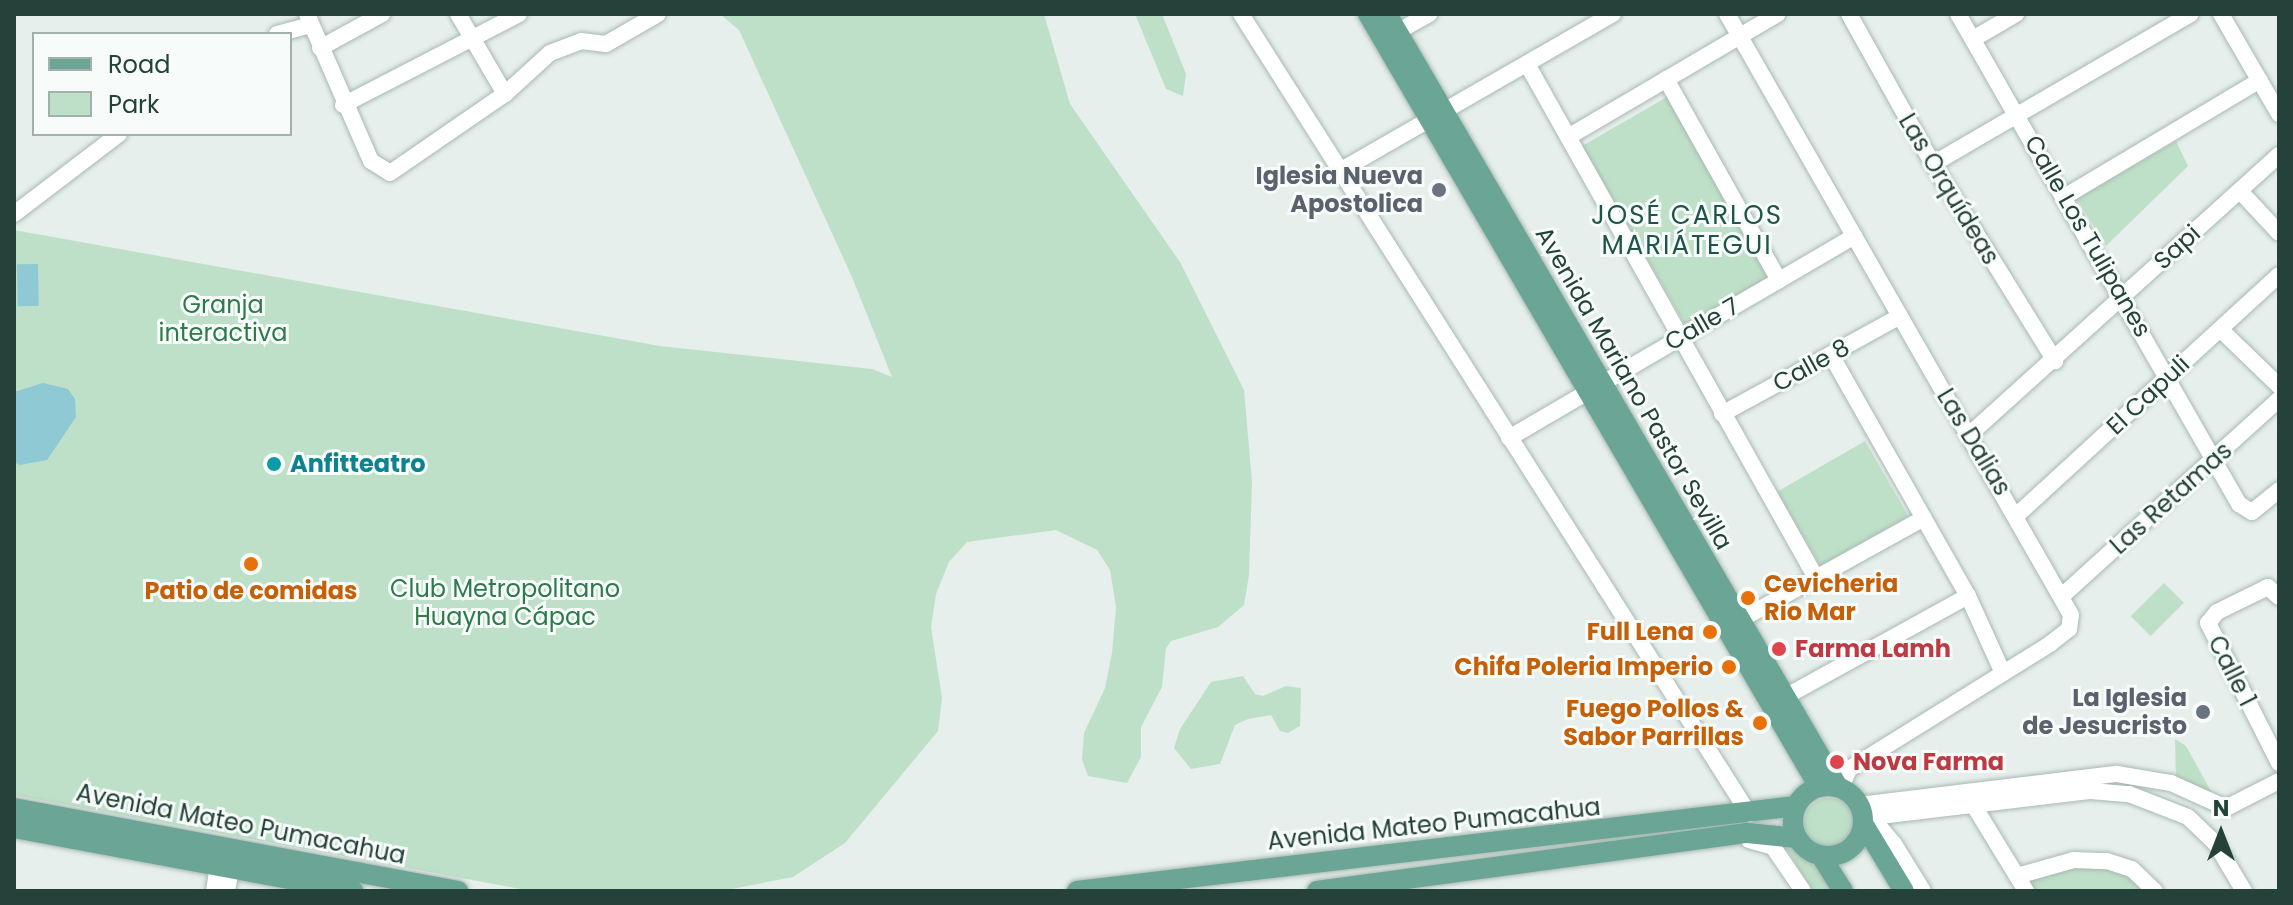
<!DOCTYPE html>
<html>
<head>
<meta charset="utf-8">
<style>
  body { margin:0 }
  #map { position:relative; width:2293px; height:905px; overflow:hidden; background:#e6efeb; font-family:Poppins,sans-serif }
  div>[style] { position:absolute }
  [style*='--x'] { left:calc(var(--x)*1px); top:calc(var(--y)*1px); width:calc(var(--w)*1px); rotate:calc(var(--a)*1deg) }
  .green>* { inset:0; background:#bfe0c8; transform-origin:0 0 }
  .round { border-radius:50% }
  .water>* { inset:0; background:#8ec9d4; transform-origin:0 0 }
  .roads { filter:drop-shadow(0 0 2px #a8b8b2) drop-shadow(0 0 2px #a8b8b2) }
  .minor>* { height:16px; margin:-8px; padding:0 8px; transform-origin:8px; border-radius:8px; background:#fff }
  .major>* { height:20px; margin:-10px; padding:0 10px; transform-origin:10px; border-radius:10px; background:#6aa596 }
  .major>.ring { margin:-10px; padding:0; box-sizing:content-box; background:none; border:20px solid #6aa596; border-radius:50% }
  .dots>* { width:22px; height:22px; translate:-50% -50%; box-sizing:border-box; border:4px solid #f7fbf9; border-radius:50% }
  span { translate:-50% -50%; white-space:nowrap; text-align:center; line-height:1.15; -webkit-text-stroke:6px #f7fbf9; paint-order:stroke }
  .worship-label { font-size:24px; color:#5b616d; font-weight:700 }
  .right { translate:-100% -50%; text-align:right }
  .street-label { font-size:24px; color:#24423a }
  .park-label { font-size:24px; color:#2d7a4b }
  .culture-label { font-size:24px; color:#0d838f; font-weight:700 }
  .left { translate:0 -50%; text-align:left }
  .food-label { font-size:24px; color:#c56008; font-weight:700 }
  .health-label { font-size:24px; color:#be3a42; font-weight:700 }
  .neighbourhood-label { font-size:26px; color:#1f5548; letter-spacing:2px }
  .frame { position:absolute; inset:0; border:16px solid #24423a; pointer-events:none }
  .legend { position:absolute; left:32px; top:32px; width:260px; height:104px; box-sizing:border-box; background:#f7fbf9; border:2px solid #a3b1ad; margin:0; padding:10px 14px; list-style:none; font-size:24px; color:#24423a }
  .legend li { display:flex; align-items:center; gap:16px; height:40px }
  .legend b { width:40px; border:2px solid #a3b1ad }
  .north { position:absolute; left:2181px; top:793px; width:80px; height:80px; -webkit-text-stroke:6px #f7fbf9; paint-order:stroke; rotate:0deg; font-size:22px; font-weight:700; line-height:32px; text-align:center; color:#24423a }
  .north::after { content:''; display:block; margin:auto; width:28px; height:36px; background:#24423a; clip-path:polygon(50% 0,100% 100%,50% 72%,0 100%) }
</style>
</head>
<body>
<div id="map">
  <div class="green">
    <div style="clip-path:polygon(720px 14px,1044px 14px,1070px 104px,1180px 262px,1244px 390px,1252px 482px,1249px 575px,1244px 605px,1218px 627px,1171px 641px,1166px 648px,1162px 687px,1141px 727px,1141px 757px,1127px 783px,1088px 776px,1082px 760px,1084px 733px,1105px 688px,1112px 653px,1116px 607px,1110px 570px,1097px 550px,1056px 530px,967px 542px,949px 562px,936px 594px,931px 627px,942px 698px,938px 731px,845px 843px,793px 877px,722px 891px,531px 891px,14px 795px,14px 230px,660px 346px,872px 369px,892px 377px,852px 277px,739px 30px)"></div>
    <div style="clip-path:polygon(1135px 14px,1162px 14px,1186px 74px,1183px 96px,1166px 89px)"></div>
    <div style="left:1667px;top:97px;width:207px;height:98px;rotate:60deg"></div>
    <div style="clip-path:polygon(2176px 141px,2188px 166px,2106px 246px,2077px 199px)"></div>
    <div style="left:1865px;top:441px;width:87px;height:101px;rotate:60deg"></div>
    <div style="left:2164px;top:583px;width:28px;height:47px;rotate:45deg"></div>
    <div style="clip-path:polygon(1243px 676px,1255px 694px,1263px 696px,1286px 686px,1301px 688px,1300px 726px,1288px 733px,1280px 731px,1271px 715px,1248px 719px,1235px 725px,1220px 764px,1191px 769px,1174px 748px,1180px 729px,1211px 682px)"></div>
    <div style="clip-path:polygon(2175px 739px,2186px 746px,2212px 793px,2176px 778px)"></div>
    <div class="round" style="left:1804px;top:798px;width:50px;height:50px"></div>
    <div style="clip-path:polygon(1786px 847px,1809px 858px,1832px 891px,1812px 891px)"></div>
    <div style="clip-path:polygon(2091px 864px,2127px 873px,2147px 891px,2032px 891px,2025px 879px)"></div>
  </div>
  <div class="water">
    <div style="left:38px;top:264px;width:42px;height:21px;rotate:89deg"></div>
    <div style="clip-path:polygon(43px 383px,68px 389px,75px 399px,76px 417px,47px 460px,20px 465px,14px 462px,14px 392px)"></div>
  </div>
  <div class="roads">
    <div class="minor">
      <div style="--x:307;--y:14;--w:160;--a:66.5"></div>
      <div style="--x:371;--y:161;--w:22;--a:32"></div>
      <div style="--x:390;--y:173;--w:140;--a:-34.5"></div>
      <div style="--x:505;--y:94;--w:61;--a:-42.3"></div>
      <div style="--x:550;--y:53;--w:33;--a:-21"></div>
      <div style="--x:581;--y:41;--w:25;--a:7"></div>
      <div style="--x:606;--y:44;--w:60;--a:-30"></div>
      <div style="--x:458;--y:14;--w:93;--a:59.6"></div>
      <div style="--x:1241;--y:14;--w:948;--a:57.58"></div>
      <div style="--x:1727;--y:14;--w:692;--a:60.21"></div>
      <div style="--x:2071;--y:615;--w:14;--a:98"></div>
      <div style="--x:2069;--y:629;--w:24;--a:142"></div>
      <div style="--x:2050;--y:644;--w:237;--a:148.1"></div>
      <div style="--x:1849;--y:769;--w:21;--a:113"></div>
      <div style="--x:1849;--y:14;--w:172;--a:60.8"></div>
      <div style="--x:1933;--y:164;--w:232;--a:58.2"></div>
      <div style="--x:1958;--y:14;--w:565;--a:60.17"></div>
      <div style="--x:2239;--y:504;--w:15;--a:32"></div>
      <div style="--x:2252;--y:512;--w:35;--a:-39"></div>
      <div style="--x:2221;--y:14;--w:116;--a:59.9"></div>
      <div style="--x:1397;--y:32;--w:37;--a:-29"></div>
      <div style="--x:277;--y:34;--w:35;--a:-15"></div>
      <div style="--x:1973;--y:39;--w:50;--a:-30.2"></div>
      <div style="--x:320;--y:48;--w:71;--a:-28.7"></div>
      <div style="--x:1527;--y:64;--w:590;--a:60.65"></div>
      <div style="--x:1666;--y:79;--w:231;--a:60.7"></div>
      <div style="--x:343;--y:105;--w:198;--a:-27.3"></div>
      <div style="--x:1568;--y:137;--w:243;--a:-30.4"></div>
      <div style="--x:1933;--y:164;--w:298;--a:-30.2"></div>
      <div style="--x:1338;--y:172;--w:317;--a:-29.9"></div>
      <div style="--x:2240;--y:191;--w:57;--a:47.1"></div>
      <div style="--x:2064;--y:197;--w:228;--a:-30.8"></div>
      <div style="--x:14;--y:214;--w:132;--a:-37.3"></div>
      <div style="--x:2220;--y:329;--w:82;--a:44"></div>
      <div style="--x:1831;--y:355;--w:277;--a:60.4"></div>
      <div style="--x:1968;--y:596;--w:82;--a:65.6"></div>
      <div style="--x:1722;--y:414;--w:203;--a:-28.8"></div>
      <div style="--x:1969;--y:435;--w:418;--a:-42.1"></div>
      <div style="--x:1509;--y:438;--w:400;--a:-30.3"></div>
      <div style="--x:2017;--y:515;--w:355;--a:-42.5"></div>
      <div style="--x:2062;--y:596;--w:293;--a:-42.2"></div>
      <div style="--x:2279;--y:597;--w:15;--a:-138"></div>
      <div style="--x:2268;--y:587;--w:57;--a:153.9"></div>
      <div style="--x:2217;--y:612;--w:14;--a:129"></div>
      <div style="--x:2208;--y:623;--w:157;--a:63.1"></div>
      <div style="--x:1740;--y:620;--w:210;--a:-29"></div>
      <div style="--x:1785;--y:697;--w:209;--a:-28.9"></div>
      <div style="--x:1859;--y:805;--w:260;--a:-6.9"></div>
      <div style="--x:2117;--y:774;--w:55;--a:9.5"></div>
      <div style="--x:2171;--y:783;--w:60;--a:24.4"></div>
      <div style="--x:2226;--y:808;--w:59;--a:-27"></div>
      <div style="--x:1974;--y:806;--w:100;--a:58.5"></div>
      <div style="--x:1863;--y:818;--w:230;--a:-6.8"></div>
      <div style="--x:2091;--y:791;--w:38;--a:5"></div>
      <div style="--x:2129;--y:794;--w:63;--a:21.3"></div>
      <div style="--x:2188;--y:817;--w:39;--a:44"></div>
      <div style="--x:2216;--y:844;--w:55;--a:59.2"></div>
      <div style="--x:1863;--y:820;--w:16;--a:18"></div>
      <div style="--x:1878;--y:825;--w:25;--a:50"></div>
      <div style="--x:1894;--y:844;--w:55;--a:58.3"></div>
      <div style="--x:1749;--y:840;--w:25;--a:16"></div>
      <div style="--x:1773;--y:847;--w:53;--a:55.7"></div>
      <div style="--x:2017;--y:876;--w:59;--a:-15.7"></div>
      <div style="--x:2074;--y:860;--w:33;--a:2"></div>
      <div style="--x:2107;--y:861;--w:26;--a:18"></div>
      <div style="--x:2132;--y:869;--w:32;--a:44"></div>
      <div style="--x:214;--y:891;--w:25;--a:-81"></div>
      <div style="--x:227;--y:891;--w:23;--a:-80"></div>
    </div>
    <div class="major">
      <div style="--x:1368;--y:14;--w:895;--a:59.74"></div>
      <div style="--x:1387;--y:14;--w:895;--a:59.74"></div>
      <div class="ring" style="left:1793px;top:786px;width:50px;height:50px"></div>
      <div style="--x:14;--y:808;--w:452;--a:10.6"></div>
      <div style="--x:1864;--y:825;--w:77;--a:58.8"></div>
      <div style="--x:14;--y:828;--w:345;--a:10.5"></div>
      <div style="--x:1821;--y:856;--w:41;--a:57.8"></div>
      <div style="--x:1077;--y:891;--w:724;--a:-6.74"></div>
      <div style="--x:1317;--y:891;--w:434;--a:-7.7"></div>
      <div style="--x:1747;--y:833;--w:50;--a:5.7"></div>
    </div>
  </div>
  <div class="dots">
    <div style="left:1439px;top:190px;background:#6b7280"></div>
    <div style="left:274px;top:464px;background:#0f9aa8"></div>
    <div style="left:251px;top:564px;background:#e8710a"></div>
    <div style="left:1748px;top:598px;background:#e8710a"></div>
    <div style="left:1710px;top:632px;background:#e8710a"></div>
    <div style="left:1779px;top:649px;background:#e0444e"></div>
    <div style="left:1729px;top:667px;background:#e8710a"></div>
    <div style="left:2203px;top:712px;background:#6b7280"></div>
    <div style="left:1760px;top:723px;background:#e8710a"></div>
    <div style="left:1837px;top:762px;background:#e0444e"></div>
  </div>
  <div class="worship-label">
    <span class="right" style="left:1423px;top:190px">Iglesia Nueva<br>Apostolica</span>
    <span class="right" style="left:2187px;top:712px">La Iglesia<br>de Jesucristo</span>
  </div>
  <div class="street-label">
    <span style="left:1949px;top:189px;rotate:59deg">Las Orquídeas</span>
    <span style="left:2088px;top:236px;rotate:60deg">Calle Los Tulipanes</span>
    <span style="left:2177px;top:247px;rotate:-42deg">Sapi</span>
    <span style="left:1702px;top:324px;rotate:-30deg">Calle 7</span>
    <span style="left:1811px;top:365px;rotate:-29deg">Calle 8</span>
    <span style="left:1634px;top:388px;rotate:60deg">Avenida Mariano Pastor Sevilla</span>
    <span style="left:2148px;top:395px;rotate:-43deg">El Capuli</span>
    <span style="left:1974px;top:442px;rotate:59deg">Las Dalias</span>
    <span style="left:2171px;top:498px;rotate:-42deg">Las Retamas</span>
    <span style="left:2232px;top:671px;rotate:63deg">Calle 1</span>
    <span style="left:241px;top:824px;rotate:11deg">Avenida Mateo Pumacahua</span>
    <span style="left:1434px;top:824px;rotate:-6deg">Avenida Mateo Pumacahua</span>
  </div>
  <div class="park-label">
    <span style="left:223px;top:319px">Granja<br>interactiva</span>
    <span style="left:505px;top:603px">Club Metropolitano<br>Huayna Cápac</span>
  </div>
  <div class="culture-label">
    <span class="left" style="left:290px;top:464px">Anfitteatro</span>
  </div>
  <div class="food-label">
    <span class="left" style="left:1764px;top:598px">Cevicheria<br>Rio Mar</span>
    <span style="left:251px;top:591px">Patio de comidas</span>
    <span class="right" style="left:1694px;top:632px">Full Lena</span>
    <span class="right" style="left:1713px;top:667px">Chifa Poleria Imperio</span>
    <span class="right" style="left:1744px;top:723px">Fuego Pollos &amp;<br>Sabor Parrillas</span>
  </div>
  <div class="health-label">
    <span class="left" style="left:1795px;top:649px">Farma Lamh</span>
    <span class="left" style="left:1853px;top:762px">Nova Farma</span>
  </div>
  <div class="neighbourhood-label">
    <span style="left:1687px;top:231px">JOSÉ CARLOS<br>MARIÁTEGUI</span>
  </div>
  <div class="frame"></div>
  <ul class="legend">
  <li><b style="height:10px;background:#6aa596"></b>Road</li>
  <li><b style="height:22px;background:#bfe0c8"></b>Park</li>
  </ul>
  <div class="north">N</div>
</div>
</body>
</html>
